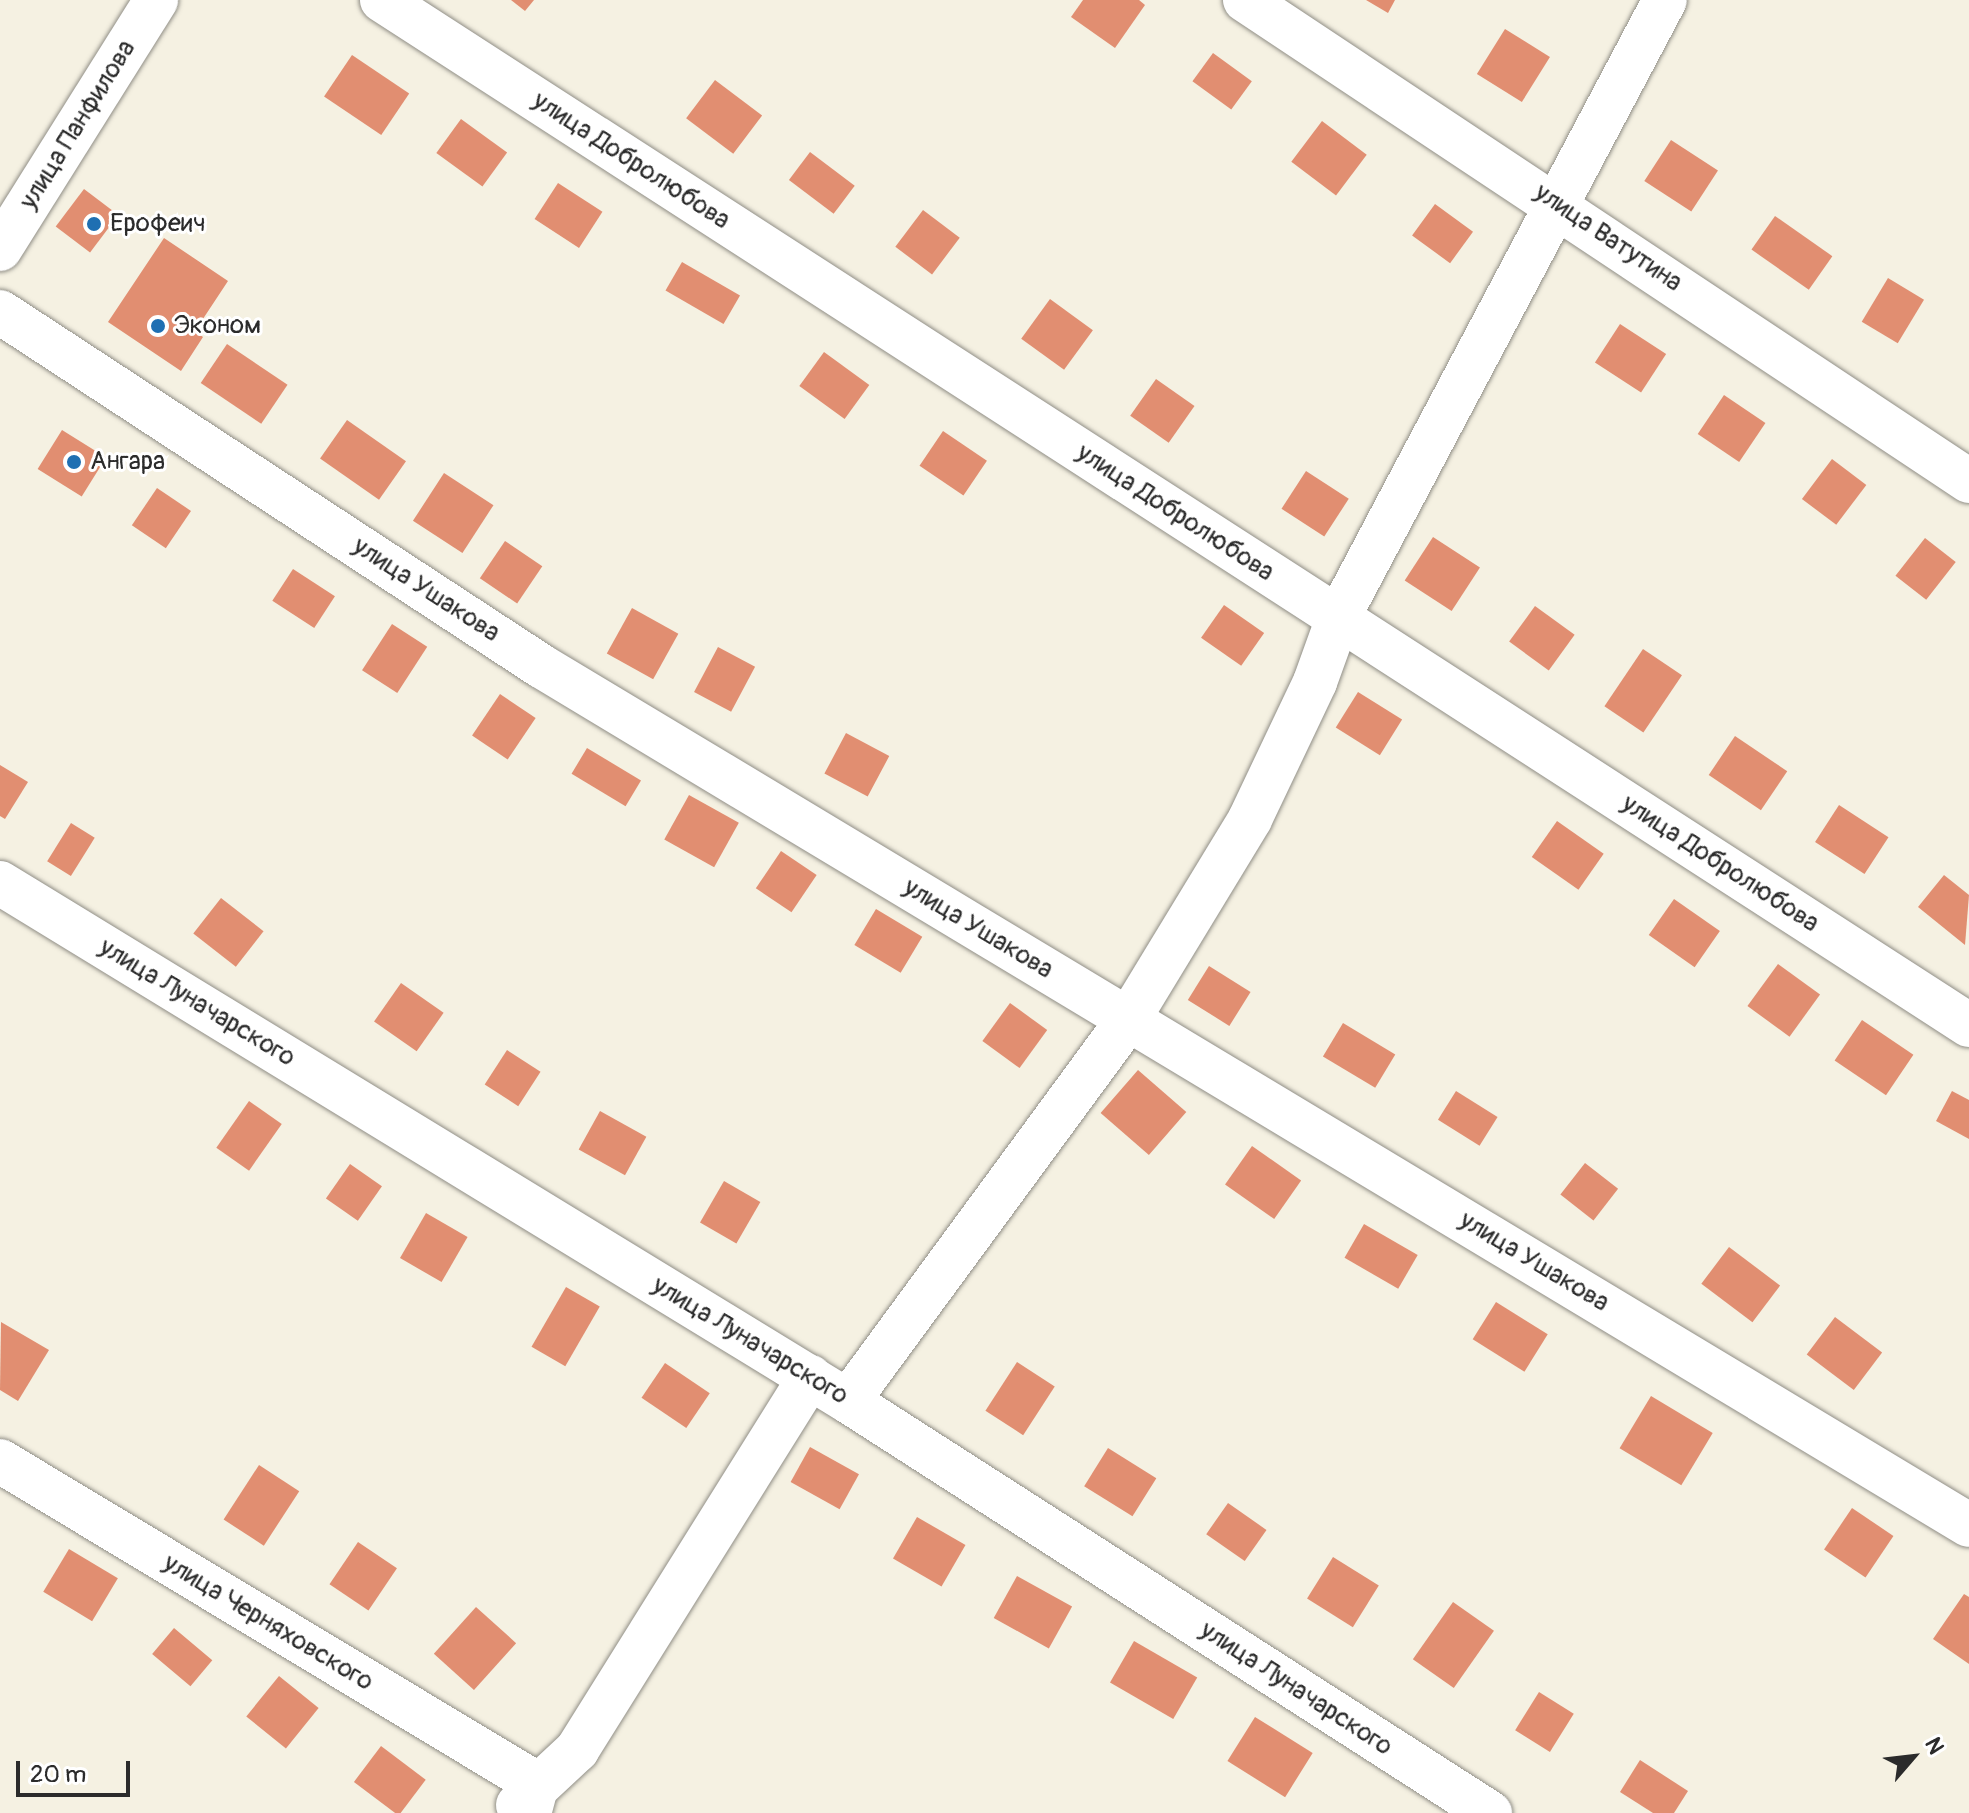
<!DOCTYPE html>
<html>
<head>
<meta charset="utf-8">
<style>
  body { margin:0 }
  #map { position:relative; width:1969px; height:1813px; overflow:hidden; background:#f5f1e2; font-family:Pangolin,sans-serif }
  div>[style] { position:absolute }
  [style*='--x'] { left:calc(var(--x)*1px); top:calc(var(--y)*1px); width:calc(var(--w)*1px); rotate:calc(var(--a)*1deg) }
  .building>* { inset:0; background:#e18e71; transform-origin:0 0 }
  .roads { filter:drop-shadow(0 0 2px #908e86) drop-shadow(0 0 2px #908e86) }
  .minor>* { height:44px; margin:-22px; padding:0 22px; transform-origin:22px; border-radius:22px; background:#fff }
  .dots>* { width:22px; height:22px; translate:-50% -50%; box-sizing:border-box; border:4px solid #fff; border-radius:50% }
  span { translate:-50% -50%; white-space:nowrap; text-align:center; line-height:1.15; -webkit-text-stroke:6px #fff; paint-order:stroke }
  .street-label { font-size:26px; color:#2b2b2b }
  .poi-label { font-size:26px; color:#2b2b2b }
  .left { translate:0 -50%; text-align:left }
  .north { position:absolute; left:1873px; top:1717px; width:80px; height:80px; -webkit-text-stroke:6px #fff; paint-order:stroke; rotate:62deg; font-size:22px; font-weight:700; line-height:32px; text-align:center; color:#2b2b2b }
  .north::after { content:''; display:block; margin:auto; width:28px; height:36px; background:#2b2b2b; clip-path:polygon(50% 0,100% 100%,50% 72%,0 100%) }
  .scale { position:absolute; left:16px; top:1761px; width:114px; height:36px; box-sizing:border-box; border:4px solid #2b2b2b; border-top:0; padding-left:10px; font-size:24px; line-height:28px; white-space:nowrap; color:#2b2b2b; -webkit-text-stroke:6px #fff; paint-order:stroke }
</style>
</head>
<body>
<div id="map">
  <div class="building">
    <div style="clip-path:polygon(511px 0,534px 0,525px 11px)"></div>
    <div style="clip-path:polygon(1083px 0,1139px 0,1145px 5px,1115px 48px,1071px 17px)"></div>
    <div style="clip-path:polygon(1366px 0,1395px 0,1388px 13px)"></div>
    <div style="left:1505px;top:29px;width:53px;height:53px;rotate:32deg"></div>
    <div style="left:1213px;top:53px;width:48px;height:35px;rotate:36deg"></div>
    <div style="left:352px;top:55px;width:69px;height:50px;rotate:34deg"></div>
    <div style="left:715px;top:80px;width:59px;height:48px;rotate:37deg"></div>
    <div style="left:461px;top:119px;width:57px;height:42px;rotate:36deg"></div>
    <div style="left:1322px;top:121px;width:56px;height:51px;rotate:37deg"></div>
    <div style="left:1671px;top:140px;width:56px;height:49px;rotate:33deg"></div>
    <div style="left:810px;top:152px;width:56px;height:35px;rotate:37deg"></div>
    <div style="left:558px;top:183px;width:53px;height:43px;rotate:33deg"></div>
    <div style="left:84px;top:189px;width:43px;height:47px;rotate:37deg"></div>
    <div style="left:1435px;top:204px;width:47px;height:39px;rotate:36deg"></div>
    <div style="left:923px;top:210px;width:46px;height:46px;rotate:37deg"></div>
    <div style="left:1775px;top:216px;width:70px;height:41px;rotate:35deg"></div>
    <div style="clip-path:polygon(164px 238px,228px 281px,195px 331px,203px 337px,181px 371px,108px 322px)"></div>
    <div style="left:682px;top:262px;width:67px;height:33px;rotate:30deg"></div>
    <div style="left:1888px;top:278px;width:42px;height:51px;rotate:31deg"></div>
    <div style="left:1050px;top:299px;width:53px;height:49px;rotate:36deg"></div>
    <div style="left:1620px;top:324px;width:55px;height:46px;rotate:33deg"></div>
    <div style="left:227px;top:344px;width:73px;height:47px;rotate:34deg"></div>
    <div style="left:824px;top:352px;width:56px;height:42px;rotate:36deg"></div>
    <div style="left:1156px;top:379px;width:47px;height:45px;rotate:35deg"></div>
    <div style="left:1724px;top:395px;width:50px;height:47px;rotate:34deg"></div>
    <div style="left:347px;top:420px;width:72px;height:47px;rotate:35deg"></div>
    <div style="left:62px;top:430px;width:52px;height:46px;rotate:32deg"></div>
    <div style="left:943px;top:431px;width:53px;height:42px;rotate:34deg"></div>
    <div style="left:1832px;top:459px;width:43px;height:50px;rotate:37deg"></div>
    <div style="left:1306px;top:471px;width:51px;height:45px;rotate:33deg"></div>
    <div style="left:444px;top:473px;width:59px;height:57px;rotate:33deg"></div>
    <div style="left:157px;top:488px;width:41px;height:45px;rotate:34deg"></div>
    <div style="left:1433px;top:537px;width:56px;height:52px;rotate:33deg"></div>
    <div style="left:1925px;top:538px;width:39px;height:48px;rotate:38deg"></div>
    <div style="left:505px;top:541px;width:45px;height:45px;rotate:34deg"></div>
    <div style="left:293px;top:569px;width:50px;height:38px;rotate:33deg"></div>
    <div style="left:1224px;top:605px;width:49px;height:40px;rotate:35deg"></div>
    <div style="left:1535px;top:606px;width:49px;height:44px;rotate:36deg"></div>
    <div style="left:632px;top:608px;width:53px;height:52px;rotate:29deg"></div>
    <div style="left:392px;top:624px;width:42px;height:55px;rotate:33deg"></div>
    <div style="left:718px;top:647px;width:42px;height:51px;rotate:28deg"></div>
    <div style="left:1643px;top:649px;width:47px;height:69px;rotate:34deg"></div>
    <div style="left:1358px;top:692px;width:52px;height:42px;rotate:32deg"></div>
    <div style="left:500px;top:694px;width:43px;height:50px;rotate:34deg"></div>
    <div style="left:846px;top:733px;width:49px;height:46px;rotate:28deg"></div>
    <div style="left:1735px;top:736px;width:63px;height:47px;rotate:34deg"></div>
    <div style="left:587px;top:748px;width:63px;height:30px;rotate:31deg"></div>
    <div style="clip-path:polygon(0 765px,28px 782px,5px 819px,0 816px)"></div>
    <div style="left:689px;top:795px;width:57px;height:51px;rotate:29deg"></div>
    <div style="left:1839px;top:805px;width:59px;height:44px;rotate:33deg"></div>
    <div style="left:1557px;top:821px;width:57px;height:44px;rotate:35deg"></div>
    <div style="left:71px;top:823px;width:28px;height:45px;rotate:32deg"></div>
    <div style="left:781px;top:851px;width:43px;height:45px;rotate:34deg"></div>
    <div style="clip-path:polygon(1944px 875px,1969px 895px,1965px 945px,1918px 907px)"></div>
    <div style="left:221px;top:898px;width:54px;height:45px;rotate:38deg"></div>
    <div style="left:1674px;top:899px;width:56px;height:44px;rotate:35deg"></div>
    <div style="left:876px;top:909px;width:54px;height:42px;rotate:31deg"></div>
    <div style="left:1778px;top:964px;width:52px;height:52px;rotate:36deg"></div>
    <div style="left:1209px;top:966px;width:49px;height:40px;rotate:32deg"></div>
    <div style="left:401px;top:983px;width:52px;height:47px;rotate:35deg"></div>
    <div style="left:1010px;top:1003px;width:46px;height:47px;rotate:36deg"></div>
    <div style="left:1862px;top:1020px;width:62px;height:49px;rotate:34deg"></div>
    <div style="left:1343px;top:1023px;width:61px;height:39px;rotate:31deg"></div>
    <div style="left:507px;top:1050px;width:40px;height:41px;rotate:33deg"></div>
    <div style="left:1138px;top:1070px;width:64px;height:57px;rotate:41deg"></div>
    <div style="left:1456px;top:1091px;width:49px;height:34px;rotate:32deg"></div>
    <div style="clip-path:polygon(1952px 1091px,1969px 1100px,1969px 1139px,1936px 1121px)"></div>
    <div style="left:249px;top:1101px;width:40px;height:57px;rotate:35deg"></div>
    <div style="left:600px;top:1111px;width:53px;height:44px;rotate:29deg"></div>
    <div style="left:1252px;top:1146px;width:60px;height:47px;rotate:35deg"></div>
    <div style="left:1585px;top:1163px;width:42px;height:40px;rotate:38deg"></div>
    <div style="left:350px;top:1164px;width:39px;height:42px;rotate:35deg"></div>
    <div style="left:724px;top:1181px;width:42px;height:48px;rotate:30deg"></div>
    <div style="left:426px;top:1213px;width:48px;height:52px;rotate:30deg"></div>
    <div style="left:1364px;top:1224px;width:62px;height:39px;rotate:30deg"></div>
    <div style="left:1729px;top:1247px;width:64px;height:46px;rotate:37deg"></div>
    <div style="left:566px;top:1287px;width:39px;height:69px;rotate:30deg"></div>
    <div style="left:1496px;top:1302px;width:61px;height:44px;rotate:32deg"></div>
    <div style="left:1835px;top:1317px;width:59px;height:47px;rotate:37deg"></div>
    <div style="clip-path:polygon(1px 1322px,49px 1350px,18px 1401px,0 1390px)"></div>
    <div style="left:1017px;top:1362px;width:45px;height:58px;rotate:33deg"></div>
    <div style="left:665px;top:1363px;width:54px;height:42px;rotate:34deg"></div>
    <div style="left:1651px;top:1396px;width:72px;height:61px;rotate:31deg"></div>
    <div style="left:810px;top:1447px;width:56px;height:40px;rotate:29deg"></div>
    <div style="left:1108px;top:1448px;width:57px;height:45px;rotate:32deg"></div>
    <div style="left:259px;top:1465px;width:48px;height:65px;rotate:33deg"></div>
    <div style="left:1228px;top:1503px;width:47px;height:38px;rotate:35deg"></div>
    <div style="left:1852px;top:1508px;width:50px;height:50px;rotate:34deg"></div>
    <div style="left:917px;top:1517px;width:56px;height:48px;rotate:30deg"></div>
    <div style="left:358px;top:1542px;width:47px;height:51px;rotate:34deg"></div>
    <div style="left:69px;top:1549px;width:57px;height:50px;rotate:31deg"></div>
    <div style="left:1333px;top:1557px;width:54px;height:49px;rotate:32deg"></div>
    <div style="left:1017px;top:1576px;width:63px;height:48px;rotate:29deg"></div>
    <div style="clip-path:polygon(1964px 1594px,1969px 1597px,1969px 1664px,1933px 1639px)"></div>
    <div style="left:1453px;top:1602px;width:50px;height:70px;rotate:35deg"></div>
    <div style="left:476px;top:1607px;width:54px;height:63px;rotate:42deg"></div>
    <div style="left:174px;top:1628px;width:50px;height:34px;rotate:40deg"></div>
    <div style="left:1134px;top:1641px;width:73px;height:48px;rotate:30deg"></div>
    <div style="left:279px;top:1676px;width:51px;height:52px;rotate:39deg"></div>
    <div style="left:1539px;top:1692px;width:41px;height:45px;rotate:32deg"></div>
    <div style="left:1255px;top:1717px;width:68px;height:52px;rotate:32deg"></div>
    <div style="left:381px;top:1746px;width:56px;height:45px;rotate:37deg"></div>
    <div style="clip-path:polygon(1640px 1760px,1688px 1791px,1674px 1813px,1653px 1813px,1620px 1792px)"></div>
  </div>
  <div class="roads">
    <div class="minor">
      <div style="--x:382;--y:0;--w:1889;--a:32.86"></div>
      <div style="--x:1245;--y:0;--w:869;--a:33.6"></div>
      <div style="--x:0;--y:249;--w:294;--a:-57.9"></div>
      <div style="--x:0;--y:312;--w:647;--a:33.2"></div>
      <div style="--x:541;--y:666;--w:1666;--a:31.03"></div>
      <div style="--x:0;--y:883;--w:994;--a:31.42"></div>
      <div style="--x:848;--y:1401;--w:763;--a:32.69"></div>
      <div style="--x:848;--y:1401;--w:473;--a:-53.7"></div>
      <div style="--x:1128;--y:1020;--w:235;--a:-58.7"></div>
      <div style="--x:1250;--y:819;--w:152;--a:-64.6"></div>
      <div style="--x:1315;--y:682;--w:68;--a:-70.2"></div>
      <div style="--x:1338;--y:618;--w:699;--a:-62.12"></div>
      <div style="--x:0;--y:1461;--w:627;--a:31.03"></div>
      <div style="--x:537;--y:1784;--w:30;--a:105"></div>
      <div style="--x:518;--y:1805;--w:81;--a:-43"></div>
      <div style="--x:577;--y:1750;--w:440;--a:-58"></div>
    </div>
  </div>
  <div class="dots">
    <div style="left:94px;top:224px;background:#1f6fb2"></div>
    <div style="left:158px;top:326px;background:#1f6fb2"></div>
    <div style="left:74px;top:462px;background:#1f6fb2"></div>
  </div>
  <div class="street-label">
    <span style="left:78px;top:125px;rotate:-58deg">улица Панфилова</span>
    <span style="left:631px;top:161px;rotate:33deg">улица Добролюбова</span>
    <span style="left:1608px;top:238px;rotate:34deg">улица Ватутина</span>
    <span style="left:1175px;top:513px;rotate:33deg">улица Добролюбова</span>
    <span style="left:426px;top:590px;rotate:33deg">улица Ушакова</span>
    <span style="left:1720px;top:864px;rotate:33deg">улица Добролюбова</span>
    <span style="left:978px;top:929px;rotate:31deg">улица Ушакова</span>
    <span style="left:197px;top:1003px;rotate:31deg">улица Луначарского</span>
    <span style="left:1534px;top:1262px;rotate:31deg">улица Ушакова</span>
    <span style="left:750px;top:1341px;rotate:31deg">улица Луначарского</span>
    <span style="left:268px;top:1623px;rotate:31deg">улица Черняховского</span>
    <span style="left:1296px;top:1689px;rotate:33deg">улица Луначарского</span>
  </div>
  <div class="poi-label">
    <span class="left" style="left:110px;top:224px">Ерофеич</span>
    <span class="left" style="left:174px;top:326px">Эконом</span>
    <span class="left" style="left:90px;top:462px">Ангара</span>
  </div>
  <div class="north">N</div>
  <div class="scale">20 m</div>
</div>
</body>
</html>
